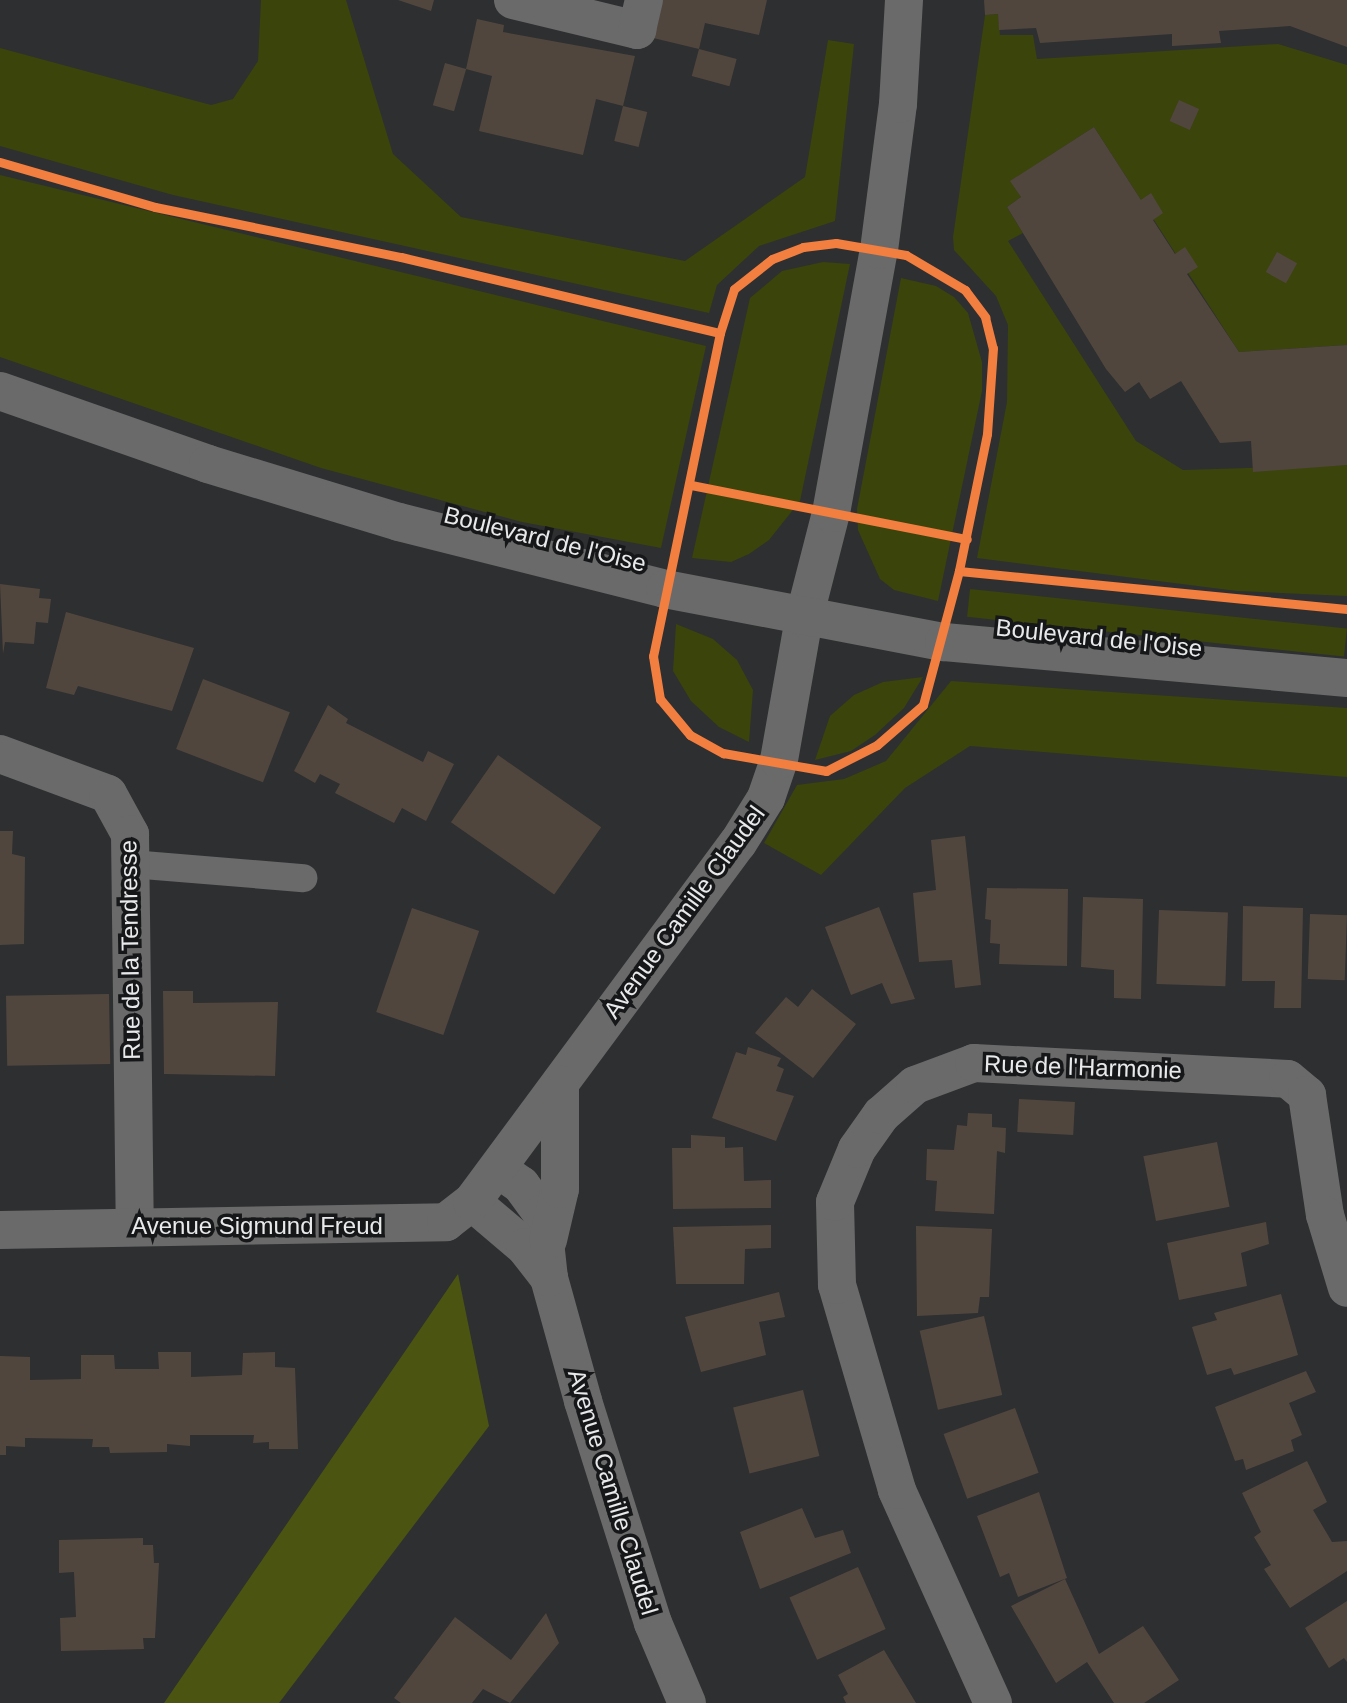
<!DOCTYPE html>
<html>
<head>
<meta charset="utf-8">
<style>
  body { margin:0 }
  #map { position:relative; width:1347px; height:1703px; overflow:hidden; background:#2e2f30; font-family:Arial,sans-serif }
  div>[style] { position:absolute }
  [style*='--x'] { left:calc(var(--x)*1px); top:calc(var(--y)*1px); width:calc(var(--w)*1px); rotate:calc(var(--a)*1deg) }
  .green>* { inset:0; background:#3b440b; transform-origin:0 0 }
  .forest>* { inset:0; background:#4b5511 }
  .building>* { inset:0; background:#51463e; transform-origin:0 0 }
  .lane>* { height:28px; margin:-14px; padding:0 14px; transform-origin:14px; border-radius:14px; background:#6a6a6b }
  .street>* { height:38px; margin:-19px; padding:0 19px; transform-origin:19px; border-radius:19px; background:#6a6a6b }
  .secondary>* { height:38px; margin:-19px; padding:0 19px; transform-origin:19px; border-radius:19px; background:#6a6a6b }
  .cycleway>* { height:9px; margin:-4.5px; padding:0 4.5px; transform-origin:4.5px; border-radius:4.5px; background:#f27e40 }
  span { translate:-50% -50%; white-space:nowrap; text-align:center; line-height:1.15; -webkit-text-stroke:7px #161718; paint-order:stroke }
  .street-label { font-size:24px; color:#e8e9ea }
</style>
</head>
<body>
<div id="map">
  <div class="green">
    <div style="clip-path:polygon(261px 0,346px 0,393px 154px,461px 217px,685px 261px,805px 177px,828px 40px,854px 44px,835px 221px,759px 246px,717px 285px,709px 313px,173px 195px,0 146px,0 48px,211px 105px,233px 99px,258px 61px)"></div>
    <div style="clip-path:polygon(998px 14px,1000px 35px,1033px 35px,1037px 59px,1278px 44px,1347px 65px,1347px 345px,1239px 352px,1094px 127px,1011px 181px,1021px 197px,1007px 207px,1023px 233px,1008px 241px,1136px 441px,1183px 470px,1347px 465px,1347px 596px,1237px 591px,977px 558px,1007px 402px,1008px 325px,996px 296px,954px 250px,953px 237px,985px 15px)"></div>
    <div style="clip-path:polygon(0 175px,706px 346px,661px 548px,522px 522px,321px 468px,0 357px)"></div>
    <div style="clip-path:polygon(823px 262px,850px 264px,800px 501px,769px 540px,749px 554px,731px 562px,692px 558px,750px 298px,782px 271px)"></div>
    <div style="clip-path:polygon(901px 278px,936px 286px,954px 297px,968px 313px,982px 362px,982px 391px,938px 601px,894px 590px,880px 579px,858px 530px,857px 509px)"></div>
    <div style="left:970px;top:589px;width:379px;height:28px;rotate:6deg"></div>
    <div style="clip-path:polygon(676px 624px,713px 639px,737px 660px,753px 690px,749px 742px,719px 727px,691px 701px,673px 671px)"></div>
    <div style="clip-path:polygon(923px 677px,904px 708px,875px 735px,851px 751px,815px 760px,830px 716px,854px 695px,883px 682px)"></div>
    <div style="clip-path:polygon(951px 681px,1347px 708px,1347px 777px,970px 746px,905px 788px,821px 875px,764px 843px,797px 785px,844px 779px,886px 761px)"></div>
  </div>
  <div class="forest">
    <div style="clip-path:polygon(458px 1274px,489px 1426px,279px 1703px,164px 1703px)"></div>
  </div>
  <div class="building">
    <div style="clip-path:polygon(398px 0,434px 0,431px 11px)"></div>
    <div style="clip-path:polygon(660px 0,767px 0,759px 35px,705px 23px,699px 49px,645px 36px)"></div>
    <div style="clip-path:polygon(984px 0,1347px 0,1347px 47px,1290px 26px,1219px 31px,1221px 43px,1172px 46px,1172px 34px,1040px 43px,1036px 28px,999px 30px,998px 14px,985px 15px)"></div>
    <div style="clip-path:polygon(477px 19px,504px 25px,503px 32px,635px 56px,623px 106px,596px 99px,583px 155px,479px 131px,492px 76px,466px 69px)"></div>
    <div style="left:699px;top:49px;width:39px;height:28px;rotate:15deg"></div>
    <div style="left:445px;top:63px;width:22px;height:44px;rotate:16deg"></div>
    <div style="left:1179px;top:100px;width:22px;height:23px;rotate:24deg"></div>
    <div style="left:623px;top:106px;width:25px;height:36px;rotate:14deg"></div>
    <div style="clip-path:polygon(1094px 127px,1141px 200px,1151px 193px,1163px 213px,1153px 220px,1175px 254px,1185px 247px,1198px 267px,1187px 274px,1239px 352px,1347px 345px,1347px 465px,1253px 472px,1251px 441px,1220px 443px,1181px 381px,1150px 399px,1139px 382px,1125px 392px,1106px 369px,1007px 207px,1021px 197px,1010px 181px)"></div>
    <div style="left:1277px;top:252px;width:23px;height:23px;rotate:29deg"></div>
    <div style="clip-path:polygon(0 584px,40px 589px,39px 598px,51px 599px,48px 623px,36px 622px,34px 644px,5px 642px,3px 654px)"></div>
    <div style="clip-path:polygon(66px 612px,194px 648px,172px 711px,78px 686px,74px 695px,46px 688px)"></div>
    <div style="left:203px;top:679px;width:93px;height:75px;rotate:21deg"></div>
    <div style="clip-path:polygon(328px 705px,348px 719px,346px 723px,423px 762px,428px 751px,454px 764px,426px 821px,402px 808px,394px 823px,335px 793px,340px 784px,320px 774px,315px 783px,294px 771px)"></div>
    <div style="left:498px;top:755px;width:126px;height:82px;rotate:35deg"></div>
    <div style="clip-path:polygon(0 831px,13px 831px,12px 854px,25px 857px,24px 944px,0 945px)"></div>
    <div style="clip-path:polygon(965px 836px,981px 985px,955px 988px,952px 960px,919px 962px,913px 893px,936px 890px,931px 840px)"></div>
    <div style="clip-path:polygon(987px 888px,1068px 889px,1067px 966px,999px 964px,1000px 944px,990px 943px,991px 920px,985px 919px)"></div>
    <div style="clip-path:polygon(1083px 897px,1143px 899px,1141px 999px,1114px 998px,1114px 970px,1081px 967px)"></div>
    <div style="clip-path:polygon(1243px 906px,1303px 908px,1301px 1008px,1274px 1008px,1275px 981px,1242px 981px)"></div>
    <div style="clip-path:polygon(879px 907px,915px 999px,891px 1004px,882px 983px,851px 995px,825px 927px)"></div>
    <div style="left:412px;top:908px;width:71px;height:110px;rotate:19deg"></div>
    <div style="left:1159px;top:910px;width:69px;height:74px;rotate:2deg"></div>
    <div style="left:1310px;top:914px;width:37px;height:65px;rotate:2deg"></div>
    <div style="clip-path:polygon(812px 989px,856px 1024px,813px 1078px,755px 1033px,786px 997px,798px 1007px)"></div>
    <div style="clip-path:polygon(163px 991px,193px 991px,193px 1003px,278px 1002px,275px 1076px,164px 1074px)"></div>
    <div style="left:109px;top:994px;width:70px;height:103px;rotate:89deg"></div>
    <div style="clip-path:polygon(748px 1047px,781px 1058px,777px 1066px,784px 1069px,776px 1091px,794px 1096px,776px 1141px,712px 1118px,736px 1052px,746px 1055px)"></div>
    <div style="left:1019px;top:1099px;width:56px;height:33px;rotate:3deg"></div>
    <div style="clip-path:polygon(968px 1113px,992px 1114px,992px 1127px,1006px 1128px,1005px 1153px,997px 1151px,994px 1214px,935px 1211px,937px 1181px,926px 1180px,927px 1149px,954px 1150px,957px 1125px,967px 1126px)"></div>
    <div style="clip-path:polygon(691px 1135px,725px 1137px,725px 1148px,743px 1147px,744px 1181px,771px 1180px,771px 1208px,673px 1209px,672px 1148px,691px 1148px)"></div>
    <div style="left:1217px;top:1142px;width:66px;height:75px;rotate:79deg"></div>
    <div style="clip-path:polygon(1266px 1222px,1269px 1244px,1241px 1253px,1247px 1286px,1179px 1300px,1167px 1243px)"></div>
    <div style="clip-path:polygon(771px 1225px,771px 1248px,745px 1249px,744px 1284px,676px 1284px,673px 1227px)"></div>
    <div style="clip-path:polygon(916px 1226px,992px 1229px,989px 1297px,980px 1297px,978px 1313px,917px 1316px)"></div>
    <div style="clip-path:polygon(779px 1292px,785px 1317px,759px 1322px,766px 1355px,701px 1372px,685px 1317px)"></div>
    <div style="clip-path:polygon(1281px 1294px,1298px 1355px,1234px 1375px,1231px 1368px,1207px 1375px,1192px 1327px,1217px 1320px,1214px 1313px)"></div>
    <div style="left:984px;top:1316px;width:81px;height:66px;rotate:77deg"></div>
    <div style="clip-path:polygon(158px 1352px,191px 1352px,191px 1377px,242px 1375px,243px 1353px,275px 1352px,275px 1367px,295px 1368px,298px 1449px,269px 1449px,269px 1442px,253px 1443px,254px 1435px,190px 1435px,190px 1446px,167px 1444px,167px 1452px,110px 1453px,109px 1447px,92px 1447px,93px 1439px,25px 1438px,25px 1447px,6px 1446px,6px 1455px,0 1455px,0 1356px,30px 1357px,30px 1380px,81px 1379px,81px 1355px,114px 1355px,115px 1369px,159px 1369px)"></div>
    <div style="clip-path:polygon(1306px 1371px,1316px 1392px,1289px 1403px,1302px 1435px,1291px 1440px,1294px 1451px,1246px 1470px,1243px 1459px,1235px 1461px,1215px 1407px)"></div>
    <div style="left:803px;top:1390px;width:68px;height:72px;rotate:76deg"></div>
    <div style="left:1015px;top:1408px;width:69px;height:76px;rotate:70deg"></div>
    <div style="clip-path:polygon(1307px 1461px,1327px 1502px,1313px 1510px,1332px 1542px,1347px 1541px,1347px 1571px,1290px 1608px,1264px 1569px,1271px 1565px,1254px 1537px,1261px 1532px,1242px 1493px)"></div>
    <div style="clip-path:polygon(1039px 1492px,1067px 1578px,1018px 1597px,1009px 1573px,1000px 1577px,977px 1516px)"></div>
    <div style="clip-path:polygon(802px 1508px,815px 1538px,843px 1530px,851px 1553px,760px 1589px,740px 1532px)"></div>
    <div style="clip-path:polygon(143px 1538px,143px 1545px,153px 1545px,154px 1563px,159px 1563px,155px 1638px,143px 1638px,144px 1649px,61px 1651px,60px 1618px,76px 1617px,74px 1572px,59px 1573px,59px 1540px)"></div>
    <div style="left:858px;top:1567px;width:68px;height:75px;rotate:66deg"></div>
    <div style="clip-path:polygon(1065px 1579px,1099px 1654px,1143px 1626px,1179px 1680px,1144px 1703px,1114px 1703px,1087px 1662px,1056px 1683px,1011px 1606px)"></div>
    <div style="clip-path:polygon(1347px 1601px,1347px 1662px,1344px 1658px,1329px 1668px,1305px 1628px)"></div>
    <div style="clip-path:polygon(546px 1613px,559px 1643px,510px 1703px,483px 1689px,472px 1703px,401px 1703px,394px 1698px,455px 1617px,511px 1660px)"></div>
    <div style="clip-path:polygon(884px 1650px,916px 1703px,846px 1703px,843px 1697px,848px 1694px,838px 1675px)"></div>
  </div>
  <div class="lane">
    <div style="--x:131;--y:864;--w:173;--a:4.7"></div>
  </div>
  <div class="street">
    <div style="--x:513;--y:0;--w:128;--a:13.6"></div>
    <div style="--x:637;--y:30;--w:31;--a:-77"></div>
    <div style="--x:0;--y:754;--w:115;--a:20.3"></div>
    <div style="--x:108;--y:794;--w:46;--a:61.2"></div>
    <div style="--x:130;--y:834;--w:392;--a:89.3"></div>
    <div style="--x:498;--y:1169;--w:28;--a:35"></div>
    <div style="--x:521;--y:1185;--w:36;--a:54"></div>
    <div style="--x:542;--y:1214;--w:64;--a:83.8"></div>
    <div style="--x:549;--y:1278;--w:128;--a:74.5"></div>
    <div style="--x:583;--y:1401;--w:233;--a:72.5"></div>
    <div style="--x:653;--y:1623;--w:87;--a:67"></div>
    <div style="--x:472;--y:1202;--w:70;--a:40.3"></div>
    <div style="--x:525;--y:1247;--w:39;--a:52"></div>
    <div style="--x:0;--y:1230;--w:446;--a:-1"></div>
    <div style="--x:446;--y:1222;--w:33;--a:-38"></div>
    <div style="--x:472;--y:1202;--w:447;--a:-53.5"></div>
    <div style="--x:738;--y:843;--w:53;--a:-58.1"></div>
    <div style="--x:766;--y:798;--w:40;--a:-71.1"></div>
    <div style="--x:779;--y:760;--w:144;--a:-80"></div>
    <div style="--x:804;--y:618;--w:108;--a:-75.6"></div>
    <div style="--x:831;--y:513;--w:267;--a:-79.7"></div>
    <div style="--x:879;--y:250;--w:147;--a:-82.6"></div>
    <div style="--x:898;--y:104;--w:104;--a:-86.7"></div>
    <div style="--x:548;--y:1240;--w:52;--a:-76.8"></div>
    <div style="--x:560;--y:1189;--w:105;--a:-90"></div>
    <div style="--x:993;--y:1703;--w:234;--a:-114.3"></div>
    <div style="--x:897;--y:1490;--w:214;--a:-106.3"></div>
    <div style="--x:837;--y:1285;--w:83;--a:-91.4"></div>
    <div style="--x:835;--y:1202;--w:57;--a:-67.5"></div>
    <div style="--x:857;--y:1149;--w:42;--a:-54.8"></div>
    <div style="--x:881;--y:1115;--w:45;--a:-41.4"></div>
    <div style="--x:915;--y:1085;--w:63;--a:-20.4"></div>
    <div style="--x:974;--y:1063;--w:314;--a:2.9"></div>
    <div style="--x:1288;--y:1079;--w:25;--a:40"></div>
    <div style="--x:1307;--y:1095;--w:121;--a:81.5"></div>
    <div style="--x:1325;--y:1215;--w:76;--a:73.2"></div>
  </div>
  <div class="secondary">
    <div style="--x:0;--y:391;--w:220;--a:19.3"></div>
    <div style="--x:208;--y:464;--w:200;--a:16.9"></div>
    <div style="--x:399;--y:522;--w:274;--a:14.1"></div>
    <div style="--x:665;--y:589;--w:284;--a:10.8"></div>
    <div style="--x:944;--y:642;--w:405;--a:5.1"></div>
  </div>
  <div class="cycleway">
    <div style="--x:0;--y:162;--w:161;--a:16.2"></div>
    <div style="--x:155;--y:207;--w:251;--a:11.5"></div>
    <div style="--x:401;--y:257;--w:328;--a:13.4"></div>
    <div style="--x:720;--y:333;--w:46;--a:-72.3"></div>
    <div style="--x:734;--y:289;--w:48;--a:-38.3"></div>
    <div style="--x:772;--y:259;--w:33;--a:-21"></div>
    <div style="--x:803;--y:247;--w:33;--a:-7"></div>
    <div style="--x:836;--y:243;--w:71;--a:9.7"></div>
    <div style="--x:906;--y:255;--w:69;--a:30.7"></div>
    <div style="--x:965;--y:290;--w:34;--a:53"></div>
    <div style="--x:985;--y:317;--w:32;--a:76"></div>
    <div style="--x:993;--y:348;--w:86;--a:94"></div>
    <div style="--x:987;--y:434;--w:140;--a:101.6"></div>
    <div style="--x:959;--y:571;--w:390;--a:5.6"></div>
    <div style="--x:720;--y:333;--w:330;--a:101.7"></div>
    <div style="--x:653;--y:656;--w:44;--a:80.8"></div>
    <div style="--x:660;--y:699;--w:47;--a:50.2"></div>
    <div style="--x:690;--y:735;--w:38;--a:29"></div>
    <div style="--x:723;--y:753;--w:105;--a:9.9"></div>
    <div style="--x:826;--y:771;--w:57;--a:-27"></div>
    <div style="--x:877;--y:745;--w:61;--a:-41"></div>
    <div style="--x:923;--y:705;--w:139;--a:-75"></div>
    <div style="--x:691;--y:485;--w:281;--a:11.1"></div>
  </div>
  <div class="street-label">
    <span style="left:545px;top:539px;rotate:14deg">Boulevard de l'Oise</span>
    <span style="left:1099px;top:638px;rotate:6deg">Boulevard de l'Oise</span>
    <span style="left:684px;top:912px;rotate:-54deg">Avenue Camille Claudel</span>
    <span style="left:130px;top:950px;rotate:-91deg">Rue de la Tendresse</span>
    <span style="left:1083px;top:1067px;rotate:2deg">Rue de l'Harmonie</span>
    <span style="left:257px;top:1226px">Avenue Sigmund Freud</span>
    <span style="left:613px;top:1492px;rotate:73deg">Avenue Camille Claudel</span>
  </div>
</div>
</body>
</html>
